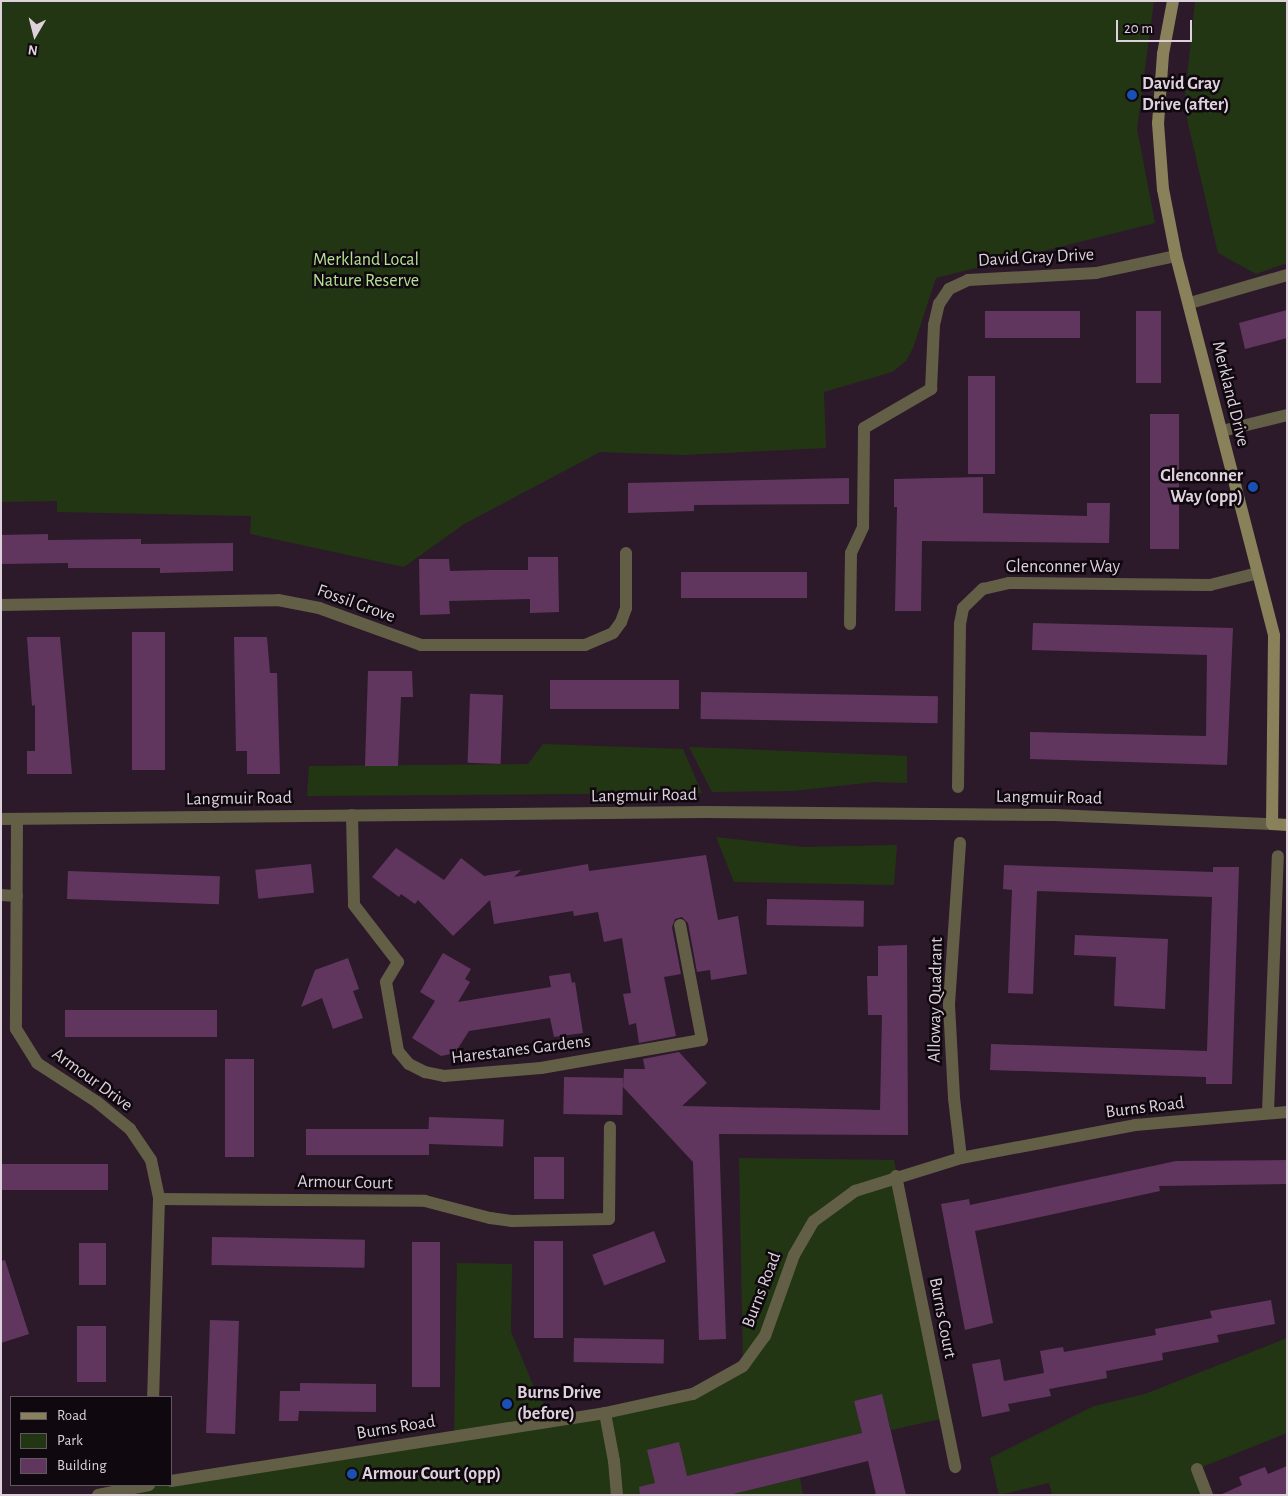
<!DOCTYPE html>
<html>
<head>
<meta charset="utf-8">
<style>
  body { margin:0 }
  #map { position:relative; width:1288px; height:1496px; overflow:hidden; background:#2c1a2b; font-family:"Alegreya Sans",sans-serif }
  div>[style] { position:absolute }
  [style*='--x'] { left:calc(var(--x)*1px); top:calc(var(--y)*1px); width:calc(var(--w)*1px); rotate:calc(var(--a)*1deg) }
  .green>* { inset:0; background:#233613 }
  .building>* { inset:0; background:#60365f; transform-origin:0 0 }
  .street>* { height:12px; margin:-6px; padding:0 6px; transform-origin:6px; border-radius:6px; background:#635f46 }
  .secondary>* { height:12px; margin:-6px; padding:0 6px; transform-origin:6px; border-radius:6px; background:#888159 }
  .dots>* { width:14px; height:14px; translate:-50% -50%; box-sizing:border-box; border:2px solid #0f080f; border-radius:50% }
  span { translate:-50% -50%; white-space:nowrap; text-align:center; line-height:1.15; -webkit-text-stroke:5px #0f080f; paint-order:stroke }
  .poi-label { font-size:18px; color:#ddd1dc; font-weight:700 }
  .left { translate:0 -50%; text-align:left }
  .right { translate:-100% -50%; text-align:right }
  .street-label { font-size:18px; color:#ddd1dc }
  .park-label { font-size:18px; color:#b5e192 }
  .frame { position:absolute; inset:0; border:2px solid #ddd1dc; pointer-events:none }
  .legend { position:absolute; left:10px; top:1396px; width:162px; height:90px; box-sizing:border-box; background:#0f080f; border:1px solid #615861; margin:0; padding:6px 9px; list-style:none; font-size:15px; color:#ddd1dc }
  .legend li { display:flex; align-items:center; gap:10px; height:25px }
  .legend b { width:25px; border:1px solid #615861 }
  .north { position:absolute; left:10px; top:10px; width:50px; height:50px; -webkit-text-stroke:4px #0f080f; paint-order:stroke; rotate:188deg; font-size:14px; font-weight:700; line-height:20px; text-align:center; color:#ddd1dc }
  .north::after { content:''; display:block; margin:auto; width:18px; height:22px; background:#ddd1dc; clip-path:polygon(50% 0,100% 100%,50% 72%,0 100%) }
  .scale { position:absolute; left:1116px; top:20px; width:76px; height:22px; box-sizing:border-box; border:2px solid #ddd1dc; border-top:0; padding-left:6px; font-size:15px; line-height:18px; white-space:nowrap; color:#ddd1dc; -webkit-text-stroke:4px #0f080f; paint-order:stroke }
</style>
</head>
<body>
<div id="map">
  <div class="green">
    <div style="clip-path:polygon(1px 1px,1154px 1px,1137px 129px,1155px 223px,936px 278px,913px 348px,906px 361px,892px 372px,824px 392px,826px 448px,683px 455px,600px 452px,464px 524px,404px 567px,250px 534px,251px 516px,57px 512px,57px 501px,1px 502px)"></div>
    <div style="clip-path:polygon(1195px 1px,1287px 1px,1287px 263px,1256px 274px,1218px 253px,1184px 106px)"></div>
    <div style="clip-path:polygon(543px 744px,683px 749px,702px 793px,307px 796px,309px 766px,528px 764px)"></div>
    <div style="clip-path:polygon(689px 747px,907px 756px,907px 783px,874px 782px,793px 791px,712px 792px)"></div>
    <div style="clip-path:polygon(716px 837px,803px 847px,897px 845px,894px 885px,734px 882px)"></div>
    <div style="clip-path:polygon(739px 1158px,894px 1160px,945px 1418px,891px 1430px,881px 1394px,854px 1401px,862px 1433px,687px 1476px,658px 1495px,98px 1495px,454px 1436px,457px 1263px,512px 1264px,511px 1332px,534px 1387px,554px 1421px,693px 1394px,743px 1365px)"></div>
    <div style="clip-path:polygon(1287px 1338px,1287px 1433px,1197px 1469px,1207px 1495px,1052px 1495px,1049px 1483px,999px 1495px,990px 1458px,1094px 1406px,1145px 1394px)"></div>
    <div style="clip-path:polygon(800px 1478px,803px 1495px,729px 1495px)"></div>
  </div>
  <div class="building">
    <div style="clip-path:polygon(1287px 310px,1287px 338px,1245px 349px,1239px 323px)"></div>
    <div style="left:985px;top:311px;width:95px;height:27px"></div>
    <div style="left:1136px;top:311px;width:25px;height:72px"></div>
    <div style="left:968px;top:376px;width:27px;height:98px"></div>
    <div style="left:1150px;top:414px;width:29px;height:135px"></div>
    <div style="clip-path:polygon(983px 477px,983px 513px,1087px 516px,1087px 503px,1110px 503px,1109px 543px,922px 541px,921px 611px,895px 611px,897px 507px,894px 507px,894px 479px)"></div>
    <div style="clip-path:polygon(849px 478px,849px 504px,694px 505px,694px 511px,628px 513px,628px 483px)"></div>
    <div style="clip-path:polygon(48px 534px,48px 540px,141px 539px,141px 544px,233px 543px,233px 571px,160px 573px,160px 568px,68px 568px,68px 563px,1px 564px,1px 535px)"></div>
    <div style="clip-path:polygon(528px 557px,558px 557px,559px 612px,530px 613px,530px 599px,449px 601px,450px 614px,420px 615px,419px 559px,449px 559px,450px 571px,490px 570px,528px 570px)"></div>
    <div style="left:807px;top:572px;width:26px;height:126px;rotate:90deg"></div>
    <div style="clip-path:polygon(1033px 623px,1233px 628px,1227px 765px,1030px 759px,1030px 732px,1206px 736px,1207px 655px,1032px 650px)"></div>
    <div style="left:132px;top:632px;width:33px;height:138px"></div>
    <div style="clip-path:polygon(27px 637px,60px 637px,72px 774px,27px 774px,27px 751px,35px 751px,35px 705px,32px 706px)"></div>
    <div style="clip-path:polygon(234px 637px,267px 637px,270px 673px,277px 673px,280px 774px,247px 774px,247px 751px,236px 751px)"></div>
    <div style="clip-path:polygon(368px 671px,412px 671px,413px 697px,401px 697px,398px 766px,365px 766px)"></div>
    <div style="left:679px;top:680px;width:29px;height:129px;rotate:90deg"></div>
    <div style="left:701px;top:692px;width:237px;height:27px;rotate:1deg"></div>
    <div style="left:503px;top:695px;width:69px;height:33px;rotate:92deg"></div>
    <div style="clip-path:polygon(396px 848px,444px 880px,461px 858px,484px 876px,521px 870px,514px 877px,588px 864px,589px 871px,706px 855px,718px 920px,738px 916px,747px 974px,711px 980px,710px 970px,697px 972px,688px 923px,682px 917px,675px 919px,672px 927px,681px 974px,664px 977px,676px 1036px,639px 1043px,636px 1023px,629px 1025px,623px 994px,631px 993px,622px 938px,604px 942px,598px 912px,574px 916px,573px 911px,494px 924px,490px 900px,453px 936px,418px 900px,415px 904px,401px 894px,399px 897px,372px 877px)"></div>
    <div style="left:311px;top:864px;width:29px;height:56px;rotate:84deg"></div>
    <div style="clip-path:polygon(1004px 865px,1213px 872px,1213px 867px,1239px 867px,1232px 1084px,1206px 1084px,1206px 1077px,990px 1070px,991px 1044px,1207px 1051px,1212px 897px,1037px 891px,1033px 994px,1008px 993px,1012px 890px,1003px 889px)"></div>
    <div style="left:68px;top:871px;width:152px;height:28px;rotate:2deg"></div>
    <div style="left:767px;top:899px;width:97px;height:26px;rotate:1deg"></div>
    <div style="clip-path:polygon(1075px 935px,1168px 939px,1165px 1009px,1114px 1006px,1116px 957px,1074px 955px)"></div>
    <div style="clip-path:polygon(907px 945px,908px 1135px,719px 1134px,726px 1339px,699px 1340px,693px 1162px,623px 1087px,624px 1069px,645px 1069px,643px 1059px,679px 1052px,707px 1083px,682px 1106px,880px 1110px,882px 1015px,868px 1015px,867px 976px,878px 976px,878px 946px)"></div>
    <div style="clip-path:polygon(443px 953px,471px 969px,465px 979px,470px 982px,458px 1002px,551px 987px,549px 976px,570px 973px,572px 983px,575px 982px,583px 1033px,554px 1037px,550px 1018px,469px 1031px,455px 1053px,441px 1056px,412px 1038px,435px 1001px,420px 992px)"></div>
    <div style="clip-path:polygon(348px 958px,359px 989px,353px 991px,363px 1018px,333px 1029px,322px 998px,301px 1007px,315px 970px)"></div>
    <div style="left:65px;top:1010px;width:152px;height:27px"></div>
    <div style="left:225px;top:1059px;width:29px;height:98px"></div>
    <div style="left:564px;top:1077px;width:59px;height:37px;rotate:1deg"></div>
    <div style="left:429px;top:1117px;width:75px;height:27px;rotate:2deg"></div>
    <div style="left:306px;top:1129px;width:123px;height:26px"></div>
    <div style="left:534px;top:1157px;width:30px;height:42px"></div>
    <div style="clip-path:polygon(1287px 1160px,1287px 1184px,1159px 1186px,1160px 1191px,975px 1231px,993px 1323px,965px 1330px,941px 1204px,969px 1199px,970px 1205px,1176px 1161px)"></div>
    <div style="left:1px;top:1164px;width:107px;height:26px"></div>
    <div style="left:654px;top:1231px;width:33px;height:66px;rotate:69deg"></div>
    <div style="left:212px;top:1237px;width:153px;height:28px;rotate:1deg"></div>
    <div style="left:534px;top:1241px;width:29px;height:97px"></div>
    <div style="left:412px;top:1242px;width:28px;height:145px"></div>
    <div style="left:79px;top:1243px;width:27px;height:42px"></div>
    <div style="clip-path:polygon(5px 1260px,29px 1334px,1px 1343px,1px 1261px)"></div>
    <div style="clip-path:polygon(1271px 1300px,1275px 1324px,1217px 1335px,1219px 1342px,1162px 1353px,1163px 1360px,1106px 1371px,1107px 1378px,1049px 1389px,1051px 1396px,1008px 1404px,1010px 1411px,982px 1417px,972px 1364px,1000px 1359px,1004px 1381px,1044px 1373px,1040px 1351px,1063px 1347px,1064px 1352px,1156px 1335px,1155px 1329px,1212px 1318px,1210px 1311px)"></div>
    <div style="left:210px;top:1320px;width:29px;height:113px;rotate:2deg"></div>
    <div style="left:106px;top:1326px;width:56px;height:29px;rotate:90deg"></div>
    <div style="left:574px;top:1338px;width:90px;height:24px;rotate:1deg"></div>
    <div style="clip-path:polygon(300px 1383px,376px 1384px,376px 1412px,299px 1411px,298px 1421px,279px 1421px,280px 1391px,300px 1391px)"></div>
    <div style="clip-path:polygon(882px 1394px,906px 1495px,876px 1495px,868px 1461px,729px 1495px,640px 1495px,639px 1487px,655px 1483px,647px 1450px,679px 1442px,687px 1476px,862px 1433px,854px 1401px)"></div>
    <div style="clip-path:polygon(1287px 1466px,1287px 1495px,1220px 1495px,1242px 1485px,1239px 1477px,1265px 1467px,1268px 1474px)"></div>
  </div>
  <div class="street">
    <div style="--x:1190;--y:303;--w:101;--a:-16.1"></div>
    <div style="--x:1222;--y:431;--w:67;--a:-13.8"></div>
    <div style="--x:1;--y:605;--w:277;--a:-1"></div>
    <div style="--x:278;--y:600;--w:42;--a:11"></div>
    <div style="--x:319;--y:608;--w:109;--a:19.9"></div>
    <div style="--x:421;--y:645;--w:164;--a:0"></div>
    <div style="--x:585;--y:645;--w:30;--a:-23"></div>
    <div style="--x:613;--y:633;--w:14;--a:-54"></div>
    <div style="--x:621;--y:622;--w:15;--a:-70"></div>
    <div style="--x:626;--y:608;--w:55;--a:-90"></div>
    <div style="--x:850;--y:624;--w:71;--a:-89.2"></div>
    <div style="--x:851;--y:553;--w:29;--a:-65"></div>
    <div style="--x:863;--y:527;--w:99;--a:-89.4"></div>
    <div style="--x:864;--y:428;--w:78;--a:-30.2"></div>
    <div style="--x:931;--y:389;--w:64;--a:-87.3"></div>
    <div style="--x:934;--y:325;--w:22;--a:-77"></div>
    <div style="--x:939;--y:304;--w:18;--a:-56"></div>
    <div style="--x:949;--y:289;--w:21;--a:-25"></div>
    <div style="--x:968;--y:280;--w:128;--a:-3.1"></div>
    <div style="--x:1096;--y:273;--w:82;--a:-12"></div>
    <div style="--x:958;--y:787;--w:163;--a:-89.3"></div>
    <div style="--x:960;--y:624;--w:16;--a:-79"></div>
    <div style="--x:963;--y:608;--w:28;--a:-44"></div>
    <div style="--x:983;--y:589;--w:27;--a:-13"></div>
    <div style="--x:1009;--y:583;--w:201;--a:0.6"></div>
    <div style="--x:1210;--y:585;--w:49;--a:-14"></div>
    <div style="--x:352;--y:815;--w:90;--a:88.7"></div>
    <div style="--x:354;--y:905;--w:72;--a:52.3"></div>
    <div style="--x:398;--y:962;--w:23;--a:121"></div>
    <div style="--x:386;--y:982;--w:70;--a:80.1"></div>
    <div style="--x:398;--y:1051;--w:17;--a:50"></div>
    <div style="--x:409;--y:1064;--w:18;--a:27"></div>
    <div style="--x:425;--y:1072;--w:19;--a:12"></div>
    <div style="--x:444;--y:1076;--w:97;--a:-4.7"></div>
    <div style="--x:541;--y:1068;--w:163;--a:-9.9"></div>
    <div style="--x:702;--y:1040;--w:117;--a:-100.8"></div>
    <div style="--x:1;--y:819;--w:704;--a:-0.57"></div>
    <div style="--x:705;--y:812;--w:349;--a:0.5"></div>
    <div style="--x:1054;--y:815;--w:218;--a:2.4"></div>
    <div style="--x:17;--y:819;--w:210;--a:90.3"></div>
    <div style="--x:16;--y:1029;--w:40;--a:58"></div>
    <div style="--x:37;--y:1063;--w:72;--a:33"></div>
    <div style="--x:97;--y:1102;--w:43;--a:39.3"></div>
    <div style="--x:130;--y:1129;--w:37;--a:56"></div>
    <div style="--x:151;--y:1160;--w:40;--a:78"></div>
    <div style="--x:159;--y:1199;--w:198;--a:91.7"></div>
    <div style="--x:960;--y:843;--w:162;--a:93.9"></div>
    <div style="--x:949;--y:1005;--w:93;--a:86.9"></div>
    <div style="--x:954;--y:1098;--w:60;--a:83.3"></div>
    <div style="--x:1;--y:895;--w:16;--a:4"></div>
    <div style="--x:1268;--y:1112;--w:256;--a:-87.8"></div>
    <div style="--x:896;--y:1176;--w:297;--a:78.5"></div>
    <div style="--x:159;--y:1199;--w:266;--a:0.4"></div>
    <div style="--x:425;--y:1201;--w:67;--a:14.7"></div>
    <div style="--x:490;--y:1218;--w:22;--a:8"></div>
    <div style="--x:512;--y:1221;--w:97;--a:-1.2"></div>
    <div style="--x:609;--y:1219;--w:92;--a:-89.4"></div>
    <div style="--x:605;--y:1413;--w:49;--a:79.4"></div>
    <div style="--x:614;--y:1461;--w:34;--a:85"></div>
    <div style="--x:1197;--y:1469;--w:28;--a:69"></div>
    <div style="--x:171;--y:1481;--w:439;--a:-8.9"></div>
    <div style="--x:605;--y:1413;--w:90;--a:-12.2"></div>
    <div style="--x:693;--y:1394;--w:57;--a:-29.2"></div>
    <div style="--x:743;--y:1366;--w:37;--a:-54"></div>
    <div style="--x:765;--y:1336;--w:86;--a:-70.3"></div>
    <div style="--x:794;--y:1255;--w:39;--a:-60"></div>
    <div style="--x:814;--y:1221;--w:51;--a:-36.2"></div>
    <div style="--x:855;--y:1191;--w:111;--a:-17.3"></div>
    <div style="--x:961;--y:1158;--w:177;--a:-10.7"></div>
    <div style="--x:1135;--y:1125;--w:153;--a:-4.9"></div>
    <div style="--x:98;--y:1495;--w:52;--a:-11.1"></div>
  </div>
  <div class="secondary">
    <div style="--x:1173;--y:1;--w:54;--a:100.7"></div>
    <div style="--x:1163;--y:54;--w:69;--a:94.1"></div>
    <div style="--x:1158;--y:123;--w:66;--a:85.7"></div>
    <div style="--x:1163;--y:189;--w:68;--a:79"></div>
    <div style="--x:1176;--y:256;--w:392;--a:75.5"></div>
    <div style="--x:1274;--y:636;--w:188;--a:90.6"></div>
    <div style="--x:1272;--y:824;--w:15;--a:4"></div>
  </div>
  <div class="dots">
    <div style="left:1132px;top:95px;background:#1a4fb4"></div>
    <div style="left:1253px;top:487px;background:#1a4fb4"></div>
    <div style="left:507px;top:1404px;background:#1a4fb4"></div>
    <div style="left:352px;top:1474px;background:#1a4fb4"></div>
  </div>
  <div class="poi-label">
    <span class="left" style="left:1142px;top:95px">David Gray<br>Drive (after)</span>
    <span class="right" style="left:1243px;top:487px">Glenconner<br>Way (opp)</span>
    <span class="left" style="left:517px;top:1404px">Burns Drive<br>(before)</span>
    <span class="left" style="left:362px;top:1474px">Armour Court (opp)</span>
  </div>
  <div class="street-label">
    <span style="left:1036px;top:258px;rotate:-3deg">David Gray Drive</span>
    <span style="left:1230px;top:394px;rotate:76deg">Merkland Drive</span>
    <span style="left:1063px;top:567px">Glenconner Way</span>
    <span style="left:356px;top:604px;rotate:20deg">Fossil Grove</span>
    <span style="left:644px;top:796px;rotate:-1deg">Langmuir Road</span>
    <span style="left:1049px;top:798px;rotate:1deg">Langmuir Road</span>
    <span style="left:239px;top:799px;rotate:-1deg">Langmuir Road</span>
    <span style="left:936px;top:1000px;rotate:-89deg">Alloway Quadrant</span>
    <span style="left:521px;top:1050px;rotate:-7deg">Harestanes Gardens</span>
    <span style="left:92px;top:1080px;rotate:36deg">Armour Drive</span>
    <span style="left:1145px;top:1108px;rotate:-7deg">Burns Road</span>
    <span style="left:345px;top:1183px;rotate:1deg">Armour Court</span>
    <span style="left:762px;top:1290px;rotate:-69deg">Burns Road</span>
    <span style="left:942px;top:1318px;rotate:79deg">Burns Court</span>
    <span style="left:396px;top:1428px;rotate:-9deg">Burns Road</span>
  </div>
  <div class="park-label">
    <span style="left:366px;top:271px">Merkland Local<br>Nature Reserve</span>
  </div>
  <div class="frame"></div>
  <ul class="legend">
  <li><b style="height:6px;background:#888159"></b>Road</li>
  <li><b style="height:14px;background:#233613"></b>Park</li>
  <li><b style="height:14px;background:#60365f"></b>Building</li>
  </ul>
  <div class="north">N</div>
  <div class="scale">20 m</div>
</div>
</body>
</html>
